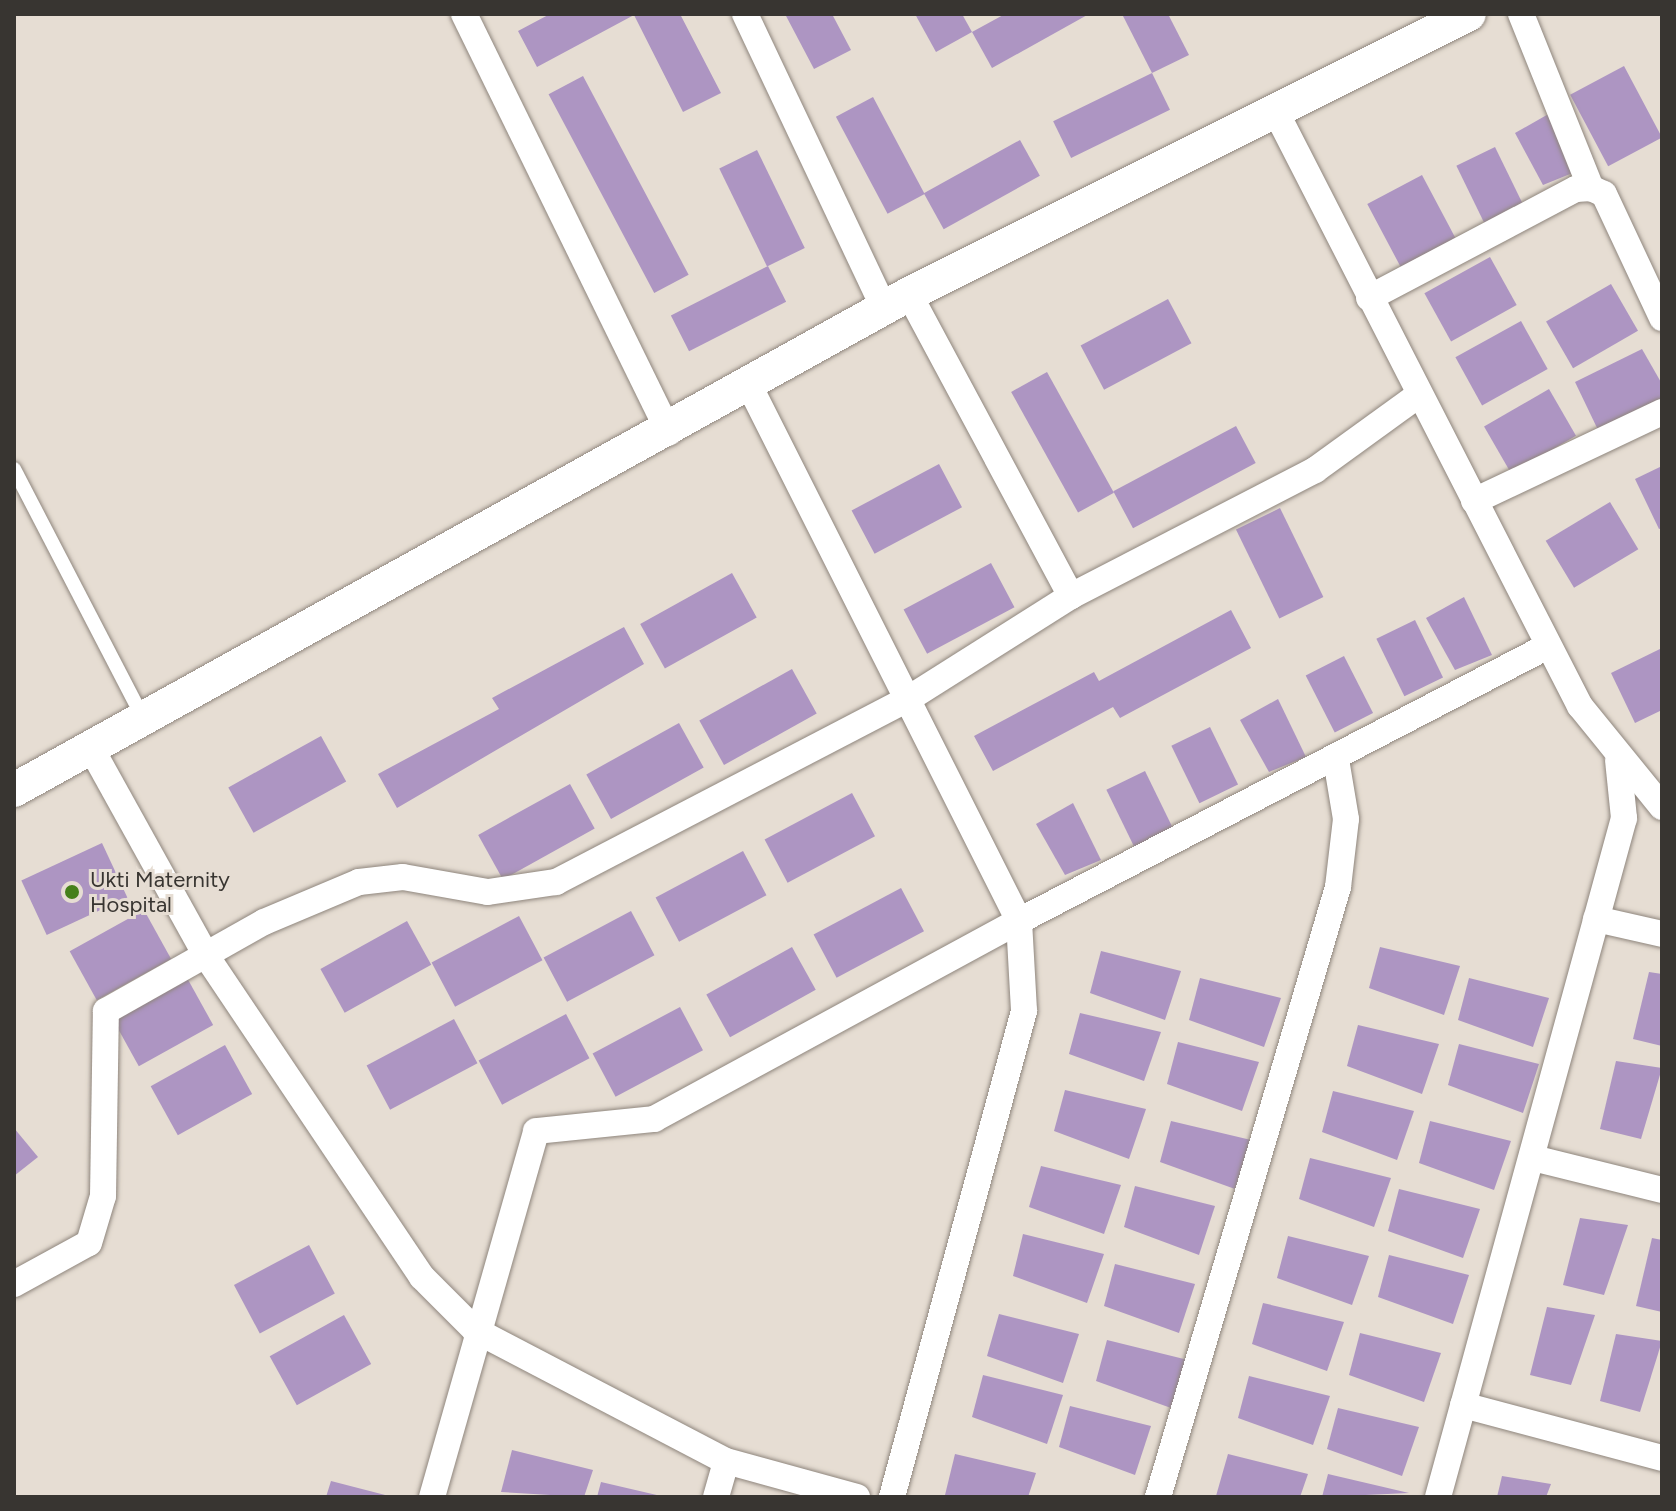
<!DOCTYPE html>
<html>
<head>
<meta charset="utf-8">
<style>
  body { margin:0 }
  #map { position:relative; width:1676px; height:1511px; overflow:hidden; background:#e6ddd3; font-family:Figtree,sans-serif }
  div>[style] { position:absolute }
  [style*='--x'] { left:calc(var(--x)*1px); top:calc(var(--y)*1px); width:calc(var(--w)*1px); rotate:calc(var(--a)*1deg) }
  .building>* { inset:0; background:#ad95c2; transform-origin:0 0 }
  .roads { filter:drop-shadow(0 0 2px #8f867d) drop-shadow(0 0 2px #8f867d) }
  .service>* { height:14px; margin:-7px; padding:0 7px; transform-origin:7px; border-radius:7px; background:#fff }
  .minor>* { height:26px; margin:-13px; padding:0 13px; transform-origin:13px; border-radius:13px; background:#fff }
  .tertiary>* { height:34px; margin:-17px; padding:0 17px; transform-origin:17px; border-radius:17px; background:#fff }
  .dots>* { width:22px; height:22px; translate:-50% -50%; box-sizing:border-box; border:4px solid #e6ddd3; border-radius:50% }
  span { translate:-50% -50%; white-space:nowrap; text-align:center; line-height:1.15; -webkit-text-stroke:6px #e6ddd3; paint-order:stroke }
  .poi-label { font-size:22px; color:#383531 }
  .left { translate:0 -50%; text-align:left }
  .frame { position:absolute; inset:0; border:16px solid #383531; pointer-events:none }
</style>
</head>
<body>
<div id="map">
  <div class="building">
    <div style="clip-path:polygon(550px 14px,680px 14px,721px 93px,683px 112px,634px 15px,537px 67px,518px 31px)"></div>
    <div style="clip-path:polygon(785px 14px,832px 14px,851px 50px,814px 69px)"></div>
    <div style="clip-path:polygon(915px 14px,962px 14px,972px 32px,936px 52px)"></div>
    <div style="clip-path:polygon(1005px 14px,1089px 14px,992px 68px,972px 32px)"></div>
    <div style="clip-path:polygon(1122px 14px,1168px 14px,1189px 55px,1152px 73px)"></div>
    <div style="left:1624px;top:66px;width:81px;height:61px;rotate:62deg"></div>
    <div style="left:1152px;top:73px;width:41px;height:110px;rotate:64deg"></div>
    <div style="left:583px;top:76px;width:225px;height:39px;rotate:62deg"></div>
    <div style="left:873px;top:97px;width:110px;height:42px;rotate:62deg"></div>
    <div style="clip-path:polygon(1552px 112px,1580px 170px,1543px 185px,1515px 133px)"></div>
    <div style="left:1020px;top:140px;width:41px;height:110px;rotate:61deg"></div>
    <div style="left:1495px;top:147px;width:64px;height:43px;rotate:64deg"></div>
    <div style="left:757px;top:150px;width:109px;height:42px;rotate:64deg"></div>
    <div style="left:1422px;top:175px;width:80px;height:62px;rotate:62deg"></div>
    <div style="left:1490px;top:257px;width:55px;height:75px;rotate:61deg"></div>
    <div style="left:768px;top:266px;width:40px;height:109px;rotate:63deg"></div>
    <div style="left:1611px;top:284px;width:54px;height:75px;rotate:60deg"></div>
    <div style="left:1168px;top:299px;width:50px;height:99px;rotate:62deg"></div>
    <div style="left:1521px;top:321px;width:55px;height:75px;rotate:61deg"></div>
    <div style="clip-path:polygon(1642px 349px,1662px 384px,1662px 400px,1599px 432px,1575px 382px)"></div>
    <div style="left:1047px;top:372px;width:138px;height:41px;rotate:61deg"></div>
    <div style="left:1549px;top:389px;width:54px;height:75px;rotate:60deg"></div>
    <div style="left:1236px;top:426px;width:42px;height:139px;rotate:62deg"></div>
    <div style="left:939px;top:464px;width:49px;height:99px;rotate:62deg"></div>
    <div style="clip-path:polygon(1662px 466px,1662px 528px,1659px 529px,1635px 479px)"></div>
    <div style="left:1610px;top:502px;width:55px;height:75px;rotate:59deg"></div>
    <div style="left:1280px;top:508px;width:99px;height:49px;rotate:64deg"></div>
    <div style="left:991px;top:563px;width:50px;height:99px;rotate:62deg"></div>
    <div style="left:732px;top:573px;width:51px;height:105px;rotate:61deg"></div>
    <div style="clip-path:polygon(1464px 597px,1492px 655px,1455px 670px,1426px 618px)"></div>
    <div style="clip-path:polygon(1231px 610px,1251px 648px,1120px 718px,1113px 707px,993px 771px,974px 736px,1094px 672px,1099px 681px)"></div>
    <div style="left:1415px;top:620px;width:64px;height:43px;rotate:64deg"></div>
    <div style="clip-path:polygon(624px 627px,644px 664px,397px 808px,378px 774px,499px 709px,492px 698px)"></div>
    <div style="clip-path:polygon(1662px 648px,1662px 710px,1635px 723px,1611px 673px)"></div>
    <div style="left:1344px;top:656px;width:64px;height:43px;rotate:63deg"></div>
    <div style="left:792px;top:669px;width:51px;height:106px;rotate:61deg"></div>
    <div style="clip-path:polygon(1278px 699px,1306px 757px,1269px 772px,1240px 720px)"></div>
    <div style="left:679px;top:723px;width:51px;height:106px;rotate:61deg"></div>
    <div style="left:1210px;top:727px;width:64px;height:43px;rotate:64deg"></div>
    <div style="left:321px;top:736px;width:52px;height:106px;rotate:61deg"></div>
    <div style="left:1145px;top:771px;width:64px;height:43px;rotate:64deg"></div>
    <div style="left:570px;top:784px;width:51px;height:105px;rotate:61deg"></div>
    <div style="left:852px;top:793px;width:49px;height:99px;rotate:62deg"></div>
    <div style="clip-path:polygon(1073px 803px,1101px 860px,1065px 875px,1036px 824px)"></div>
    <div style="left:102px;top:843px;width:60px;height:89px;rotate:65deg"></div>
    <div style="left:743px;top:851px;width:50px;height:99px;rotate:62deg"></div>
    <div style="left:901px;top:888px;width:49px;height:99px;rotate:62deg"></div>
    <div style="left:144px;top:910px;width:56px;height:85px;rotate:61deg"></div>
    <div style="left:631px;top:911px;width:50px;height:99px;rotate:62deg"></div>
    <div style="left:519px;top:916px;width:50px;height:99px;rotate:62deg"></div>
    <div style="left:407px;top:921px;width:50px;height:99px;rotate:61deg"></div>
    <div style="left:792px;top:947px;width:49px;height:98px;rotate:61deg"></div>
    <div style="clip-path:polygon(1380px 947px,1460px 966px,1444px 1015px,1369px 988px)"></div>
    <div style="clip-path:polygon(1101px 951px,1181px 971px,1165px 1020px,1090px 993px)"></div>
    <div style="clip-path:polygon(1649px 972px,1662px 974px,1662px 1046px,1633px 1039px)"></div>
    <div style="left:186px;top:976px;width:56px;height:85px;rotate:61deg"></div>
    <div style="clip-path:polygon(1200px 978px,1281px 998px,1264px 1047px,1189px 1020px)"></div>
    <div style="clip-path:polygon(1469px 978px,1549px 998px,1533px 1047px,1458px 1020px)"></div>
    <div style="left:680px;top:1007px;width:49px;height:99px;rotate:62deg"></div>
    <div style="clip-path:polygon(1080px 1013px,1161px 1032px,1144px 1081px,1069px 1054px)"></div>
    <div style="left:566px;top:1014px;width:50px;height:99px;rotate:62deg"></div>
    <div style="left:454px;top:1019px;width:50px;height:99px;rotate:62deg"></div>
    <div style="clip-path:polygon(1358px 1025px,1439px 1044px,1422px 1094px,1347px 1066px)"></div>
    <div style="clip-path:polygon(1178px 1042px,1259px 1062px,1242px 1111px,1167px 1084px)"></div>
    <div style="clip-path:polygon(1459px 1044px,1539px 1064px,1523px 1113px,1448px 1085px)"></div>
    <div style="left:225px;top:1045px;width:56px;height:85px;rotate:61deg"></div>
    <div style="clip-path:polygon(1616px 1061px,1662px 1068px,1641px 1139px,1600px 1129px)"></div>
    <div style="clip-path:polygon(1065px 1090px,1146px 1109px,1129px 1159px,1054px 1131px)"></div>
    <div style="clip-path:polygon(1333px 1091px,1414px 1111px,1397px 1160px,1322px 1132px)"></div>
    <div style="clip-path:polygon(1171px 1121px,1251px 1140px,1235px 1189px,1160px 1162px)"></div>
    <div style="clip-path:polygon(1430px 1121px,1511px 1141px,1494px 1190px,1419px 1163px)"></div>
    <div style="clip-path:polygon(14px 1128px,38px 1157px,14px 1176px)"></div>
    <div style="clip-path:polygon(1310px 1158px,1391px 1178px,1374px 1227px,1299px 1199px)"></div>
    <div style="clip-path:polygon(1041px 1166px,1121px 1185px,1104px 1234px,1029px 1207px)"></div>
    <div style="clip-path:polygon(1135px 1186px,1215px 1206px,1199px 1255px,1124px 1227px)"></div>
    <div style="clip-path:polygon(1399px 1189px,1480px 1209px,1463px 1258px,1388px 1231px)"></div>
    <div style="clip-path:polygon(1580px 1218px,1628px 1225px,1604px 1295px,1563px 1285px)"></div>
    <div style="clip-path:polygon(1023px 1234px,1104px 1254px,1087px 1303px,1013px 1276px)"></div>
    <div style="clip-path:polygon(1288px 1236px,1369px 1256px,1352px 1305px,1277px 1278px)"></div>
    <div style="clip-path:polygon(1652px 1238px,1662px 1240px,1662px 1312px,1636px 1306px)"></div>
    <div style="left:309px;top:1245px;width:55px;height:85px;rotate:62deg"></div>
    <div style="clip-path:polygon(1389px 1255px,1469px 1275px,1453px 1324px,1378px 1297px)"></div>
    <div style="clip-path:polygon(1115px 1264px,1195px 1284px,1179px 1333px,1104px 1306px)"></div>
    <div style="clip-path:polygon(1263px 1303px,1344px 1322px,1327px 1371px,1252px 1344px)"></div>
    <div style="clip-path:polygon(1547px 1307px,1595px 1315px,1571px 1385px,1530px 1375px)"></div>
    <div style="clip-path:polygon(999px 1314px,1079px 1334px,1063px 1383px,987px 1356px)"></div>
    <div style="left:344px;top:1315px;width:56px;height:85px;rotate:61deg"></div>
    <div style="clip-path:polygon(1360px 1333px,1441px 1353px,1424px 1402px,1349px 1375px)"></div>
    <div style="clip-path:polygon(1616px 1334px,1662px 1341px,1640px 1412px,1600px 1401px)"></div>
    <div style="clip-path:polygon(1107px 1340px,1188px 1360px,1171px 1408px,1096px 1381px)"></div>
    <div style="clip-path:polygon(983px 1375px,1063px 1395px,1047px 1444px,972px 1417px)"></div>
    <div style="clip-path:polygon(1249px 1376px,1330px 1396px,1313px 1445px,1238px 1418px)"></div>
    <div style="clip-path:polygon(1070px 1406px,1151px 1426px,1135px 1475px,1059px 1447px)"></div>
    <div style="clip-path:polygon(1338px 1408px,1419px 1427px,1402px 1476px,1327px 1449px)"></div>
    <div style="clip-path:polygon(512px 1450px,593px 1470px,584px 1497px,501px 1492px)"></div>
    <div style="clip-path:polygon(955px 1454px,1036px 1473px,1028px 1497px,945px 1495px)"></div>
    <div style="clip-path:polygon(1228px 1454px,1308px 1474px,1300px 1497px,1216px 1496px)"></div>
    <div style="clip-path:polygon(1328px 1474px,1409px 1493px,1322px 1497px)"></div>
    <div style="clip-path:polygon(1502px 1476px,1551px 1484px,1546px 1497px,1497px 1497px)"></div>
    <div style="clip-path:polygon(331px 1481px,389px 1496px,388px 1497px,326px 1497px)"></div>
    <div style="clip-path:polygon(601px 1482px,661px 1496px,661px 1497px,597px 1497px)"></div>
  </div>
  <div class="roads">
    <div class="service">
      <div style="--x:14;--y:469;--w:280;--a:62.6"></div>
    </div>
    <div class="minor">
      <div style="--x:464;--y:14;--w:466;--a:63.9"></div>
      <div style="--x:745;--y:14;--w:325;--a:64.7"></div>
      <div style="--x:1521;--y:14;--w:188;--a:68.1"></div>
      <div style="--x:1277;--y:114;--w:665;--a:62.9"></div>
      <div style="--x:1580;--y:706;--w:130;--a:50.9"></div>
      <div style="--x:909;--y:294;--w:343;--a:61.8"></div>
      <div style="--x:1369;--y:298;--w:234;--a:-27.8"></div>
      <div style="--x:1576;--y:189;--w:15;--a:-4"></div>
      <div style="--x:1591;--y:188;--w:14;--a:25"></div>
      <div style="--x:1604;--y:194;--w:137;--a:64.9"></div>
      <div style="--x:748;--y:383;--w:602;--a:63.26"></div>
      <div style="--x:1019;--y:921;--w:596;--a:-27.47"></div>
      <div style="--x:1474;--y:501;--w:208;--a:-25.3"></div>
      <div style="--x:91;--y:748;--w:235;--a:61"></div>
      <div style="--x:205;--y:954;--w:389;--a:56.1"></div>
      <div style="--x:422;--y:1277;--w:75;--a:45"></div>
      <div style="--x:475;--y:1330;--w:283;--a:27.6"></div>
      <div style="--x:726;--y:1461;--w:136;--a:15.4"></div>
      <div style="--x:1596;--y:919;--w:68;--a:12.8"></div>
      <div style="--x:1533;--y:1158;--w:133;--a:13.9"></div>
      <div style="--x:14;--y:1284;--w:85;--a:-28.7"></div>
      <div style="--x:89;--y:1243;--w:49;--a:-73.4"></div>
      <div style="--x:103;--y:1196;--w:185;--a:-89.1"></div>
      <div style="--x:106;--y:1011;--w:181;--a:-29.4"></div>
      <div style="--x:264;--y:922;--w:103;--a:-22.8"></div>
      <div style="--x:359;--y:882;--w:44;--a:-6.5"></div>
      <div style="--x:403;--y:877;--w:86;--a:10"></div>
      <div style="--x:488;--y:892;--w:69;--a:-8.4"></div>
      <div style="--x:556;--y:882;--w:397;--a:-27.5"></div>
      <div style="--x:908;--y:699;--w:193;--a:-32.3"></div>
      <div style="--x:1071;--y:596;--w:275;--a:-27.3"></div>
      <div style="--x:1315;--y:470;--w:125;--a:-35.9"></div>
      <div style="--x:1463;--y:1405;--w:206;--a:14.9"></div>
      <div style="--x:432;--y:1497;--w:380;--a:-74.1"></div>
      <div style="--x:536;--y:1131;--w:119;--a:-5.8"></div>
      <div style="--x:654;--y:1119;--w:415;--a:-28.5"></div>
      <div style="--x:1019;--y:921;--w:90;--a:86.8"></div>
      <div style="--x:1024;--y:1011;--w:504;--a:105.2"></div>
      <div style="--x:716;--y:1497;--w:37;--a:-74"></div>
      <div style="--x:1158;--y:1497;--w:636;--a:-73.56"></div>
      <div style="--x:1338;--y:887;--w:68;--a:-83.3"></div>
      <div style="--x:1346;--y:819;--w:61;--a:-99.5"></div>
      <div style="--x:1438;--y:1497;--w:704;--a:-74.68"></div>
      <div style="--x:1624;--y:818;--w:58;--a:-95.9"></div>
    </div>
    <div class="tertiary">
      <div style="--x:14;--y:790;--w:1023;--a:-28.99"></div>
      <div style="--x:909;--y:294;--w:626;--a:-26.57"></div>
    </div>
  </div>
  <div class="dots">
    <div style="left:72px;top:892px;background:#45801a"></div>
  </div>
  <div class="poi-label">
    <span class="left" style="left:90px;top:892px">Ukti Maternity<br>Hospital</span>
  </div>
  <div class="frame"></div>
</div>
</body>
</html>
